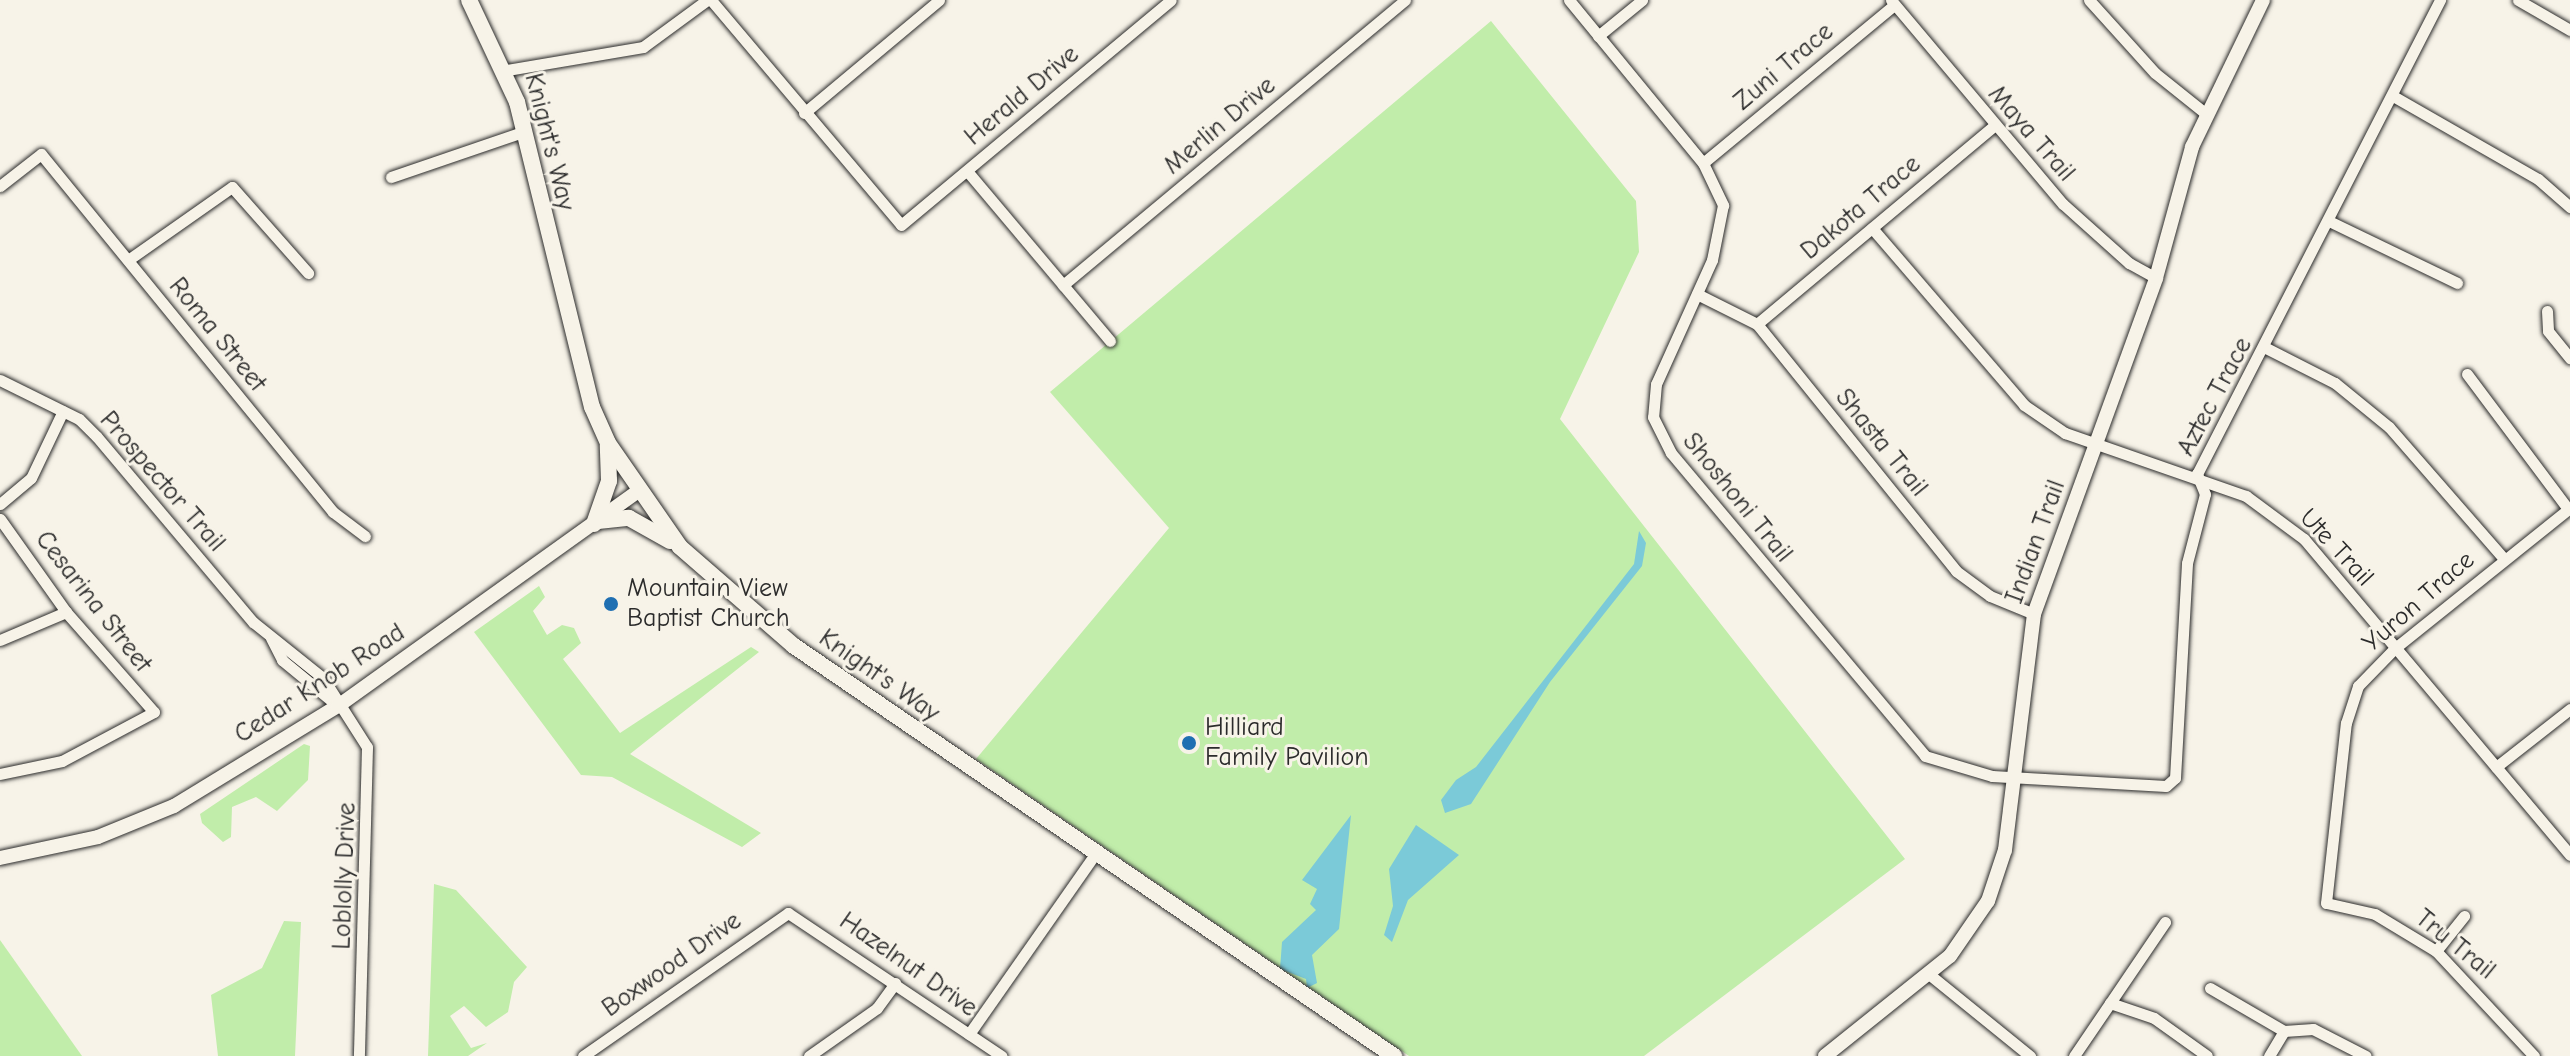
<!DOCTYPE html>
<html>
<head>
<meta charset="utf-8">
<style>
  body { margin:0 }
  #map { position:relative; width:2570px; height:1056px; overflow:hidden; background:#f7f3e8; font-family:"Comic Neue",sans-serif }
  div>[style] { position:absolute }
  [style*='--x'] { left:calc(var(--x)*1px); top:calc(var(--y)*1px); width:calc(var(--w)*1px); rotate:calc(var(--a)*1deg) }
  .green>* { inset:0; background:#c1edaa }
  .water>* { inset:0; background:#7bcad8 }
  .roads { filter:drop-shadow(0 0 2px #2b2b2b) drop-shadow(0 0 2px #2b2b2b) }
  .minor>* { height:11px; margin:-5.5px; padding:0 5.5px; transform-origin:5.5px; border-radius:5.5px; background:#f7f3e8 }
  .tertiary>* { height:14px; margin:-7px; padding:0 7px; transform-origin:7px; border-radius:7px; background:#f7f3e8 }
  .secondary>* { height:16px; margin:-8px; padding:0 8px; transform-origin:8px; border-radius:8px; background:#f7f3e8 }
  .dots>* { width:22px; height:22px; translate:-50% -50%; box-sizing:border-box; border:4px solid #f7f3e8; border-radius:50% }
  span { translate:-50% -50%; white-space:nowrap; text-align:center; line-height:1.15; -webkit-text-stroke:6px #f7f3e8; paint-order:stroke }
  .street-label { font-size:26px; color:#2b2b2b }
  .poi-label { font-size:26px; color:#2b2b2b }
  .left { translate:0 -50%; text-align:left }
</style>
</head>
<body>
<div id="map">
  <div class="green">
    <div style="clip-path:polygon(1491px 21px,1636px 201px,1639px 252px,1560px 419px,1905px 859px,1644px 1056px,1409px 1056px,976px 759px,1169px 528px,1050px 392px)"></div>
    <div style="clip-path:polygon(539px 586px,545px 597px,533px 611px,547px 635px,562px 625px,574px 628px,581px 643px,563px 659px,620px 733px,751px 647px,759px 652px,630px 754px,761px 833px,742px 847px,612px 777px,581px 775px,474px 632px)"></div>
    <div style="clip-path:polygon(304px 744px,310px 746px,308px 780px,277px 811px,256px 797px,232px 807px,231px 837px,223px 842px,202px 823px,200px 814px)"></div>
    <div style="clip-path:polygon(434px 884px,456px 890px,527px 967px,514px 982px,508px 1012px,486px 1027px,464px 1006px,450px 1016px,471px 1048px,487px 1043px,468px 1056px,428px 1056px)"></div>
    <div style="clip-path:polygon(284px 921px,301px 922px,295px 1056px,218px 1056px,211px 995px,262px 968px)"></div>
    <div style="clip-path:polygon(0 940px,82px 1056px,0 1056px)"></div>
  </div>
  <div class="water">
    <div style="clip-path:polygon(1639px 531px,1646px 543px,1642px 566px,1550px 682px,1471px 804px,1445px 813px,1441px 800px,1456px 780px,1476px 767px,1634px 564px)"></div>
    <div style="clip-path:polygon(1351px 815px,1339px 929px,1312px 955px,1317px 983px,1307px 988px,1306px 979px,1280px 969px,1282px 942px,1316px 910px,1310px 904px,1317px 889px,1302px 880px)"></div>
    <div style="clip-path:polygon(1416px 825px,1459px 855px,1408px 900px,1392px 942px,1384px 935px,1393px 906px,1389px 869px)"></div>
  </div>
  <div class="roads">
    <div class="minor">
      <div style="--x:711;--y:0;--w:294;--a:49.8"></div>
      <div style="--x:901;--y:225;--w:351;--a:-39.8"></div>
      <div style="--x:1569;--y:0;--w:211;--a:50.6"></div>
      <div style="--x:1703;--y:163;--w:47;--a:64.5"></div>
      <div style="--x:1723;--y:205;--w:56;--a:101.3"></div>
      <div style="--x:1712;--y:260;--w:136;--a:114.3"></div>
      <div style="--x:1656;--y:384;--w:33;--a:95"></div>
      <div style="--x:1653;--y:417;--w:40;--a:63.4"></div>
      <div style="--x:1671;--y:453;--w:395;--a:50"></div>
      <div style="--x:1925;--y:756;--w:70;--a:16.6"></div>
      <div style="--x:1992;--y:776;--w:174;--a:3.3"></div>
      <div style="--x:2166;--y:786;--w:12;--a:-42"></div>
      <div style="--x:2175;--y:778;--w:215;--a:-86.8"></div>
      <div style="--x:2187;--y:563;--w:71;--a:-75.4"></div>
      <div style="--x:2205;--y:494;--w:22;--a:-112"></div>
      <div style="--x:2197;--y:474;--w:533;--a:-62.86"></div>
      <div style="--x:1891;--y:0;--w:267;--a:49.9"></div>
      <div style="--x:2063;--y:204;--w:89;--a:41.8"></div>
      <div style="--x:2129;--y:263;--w:31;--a:29"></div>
      <div style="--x:2089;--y:0;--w:98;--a:47.9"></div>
      <div style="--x:2155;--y:73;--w:64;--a:38.7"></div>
      <div style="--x:2518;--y:0;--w:60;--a:30"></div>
      <div style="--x:1598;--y:36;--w:57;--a:-39.3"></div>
      <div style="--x:507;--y:70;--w:138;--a:-9.6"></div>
      <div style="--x:643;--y:47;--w:79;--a:-36.3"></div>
      <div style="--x:2393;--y:96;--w:167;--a:29.8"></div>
      <div style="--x:2538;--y:179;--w:43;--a:41.2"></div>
      <div style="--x:804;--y:113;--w:176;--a:-39.9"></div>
      <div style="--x:1703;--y:163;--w:248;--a:-39.6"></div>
      <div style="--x:967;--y:171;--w:222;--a:49.9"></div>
      <div style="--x:391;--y:177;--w:142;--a:-18.9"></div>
      <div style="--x:0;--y:186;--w:52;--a:-38"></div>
      <div style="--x:41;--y:154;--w:462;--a:50.8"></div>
      <div style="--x:333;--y:512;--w:40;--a:37"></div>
      <div style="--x:2331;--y:222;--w:140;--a:25.8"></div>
      <div style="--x:1872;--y:228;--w:233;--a:49.3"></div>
      <div style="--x:2024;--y:405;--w:50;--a:34.3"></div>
      <div style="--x:2065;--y:433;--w:192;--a:19.2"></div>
      <div style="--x:2246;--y:496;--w:72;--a:36.6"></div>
      <div style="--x:2304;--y:539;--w:413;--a:49.9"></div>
      <div style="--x:128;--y:260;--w:127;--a:-35.1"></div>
      <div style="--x:232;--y:187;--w:115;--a:48.5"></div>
      <div style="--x:1063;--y:285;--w:445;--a:-39.8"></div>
      <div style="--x:1697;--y:294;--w:67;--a:26.6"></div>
      <div style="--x:1757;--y:324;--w:317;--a:51.1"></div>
      <div style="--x:1956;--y:571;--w:42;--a:36.3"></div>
      <div style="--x:1990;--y:596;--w:48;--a:22.2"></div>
      <div style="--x:2547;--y:311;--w:20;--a:87"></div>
      <div style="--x:2548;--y:331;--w:35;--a:51"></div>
      <div style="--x:1757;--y:324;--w:307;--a:-39.9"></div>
      <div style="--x:2266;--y:348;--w:77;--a:26.9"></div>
      <div style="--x:2335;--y:383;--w:70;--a:39.2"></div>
      <div style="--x:2389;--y:427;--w:175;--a:48.9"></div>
      <div style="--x:2467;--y:374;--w:169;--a:53.2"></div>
      <div style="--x:0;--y:380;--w:88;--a:26.3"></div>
      <div style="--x:79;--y:419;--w:25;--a:45"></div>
      <div style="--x:97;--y:437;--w:242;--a:49.9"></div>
      <div style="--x:253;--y:622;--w:90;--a:38.7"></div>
      <div style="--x:323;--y:678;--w:82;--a:57.5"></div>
      <div style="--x:367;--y:747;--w:309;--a:91.5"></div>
      <div style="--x:0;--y:504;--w:40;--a:-40"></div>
      <div style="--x:31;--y:478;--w:74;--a:-64.5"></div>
      <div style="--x:0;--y:519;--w:114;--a:54.6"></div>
      <div style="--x:66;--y:612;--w:133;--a:48.7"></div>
      <div style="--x:154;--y:712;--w:104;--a:152"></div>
      <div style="--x:62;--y:761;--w:63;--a:168.2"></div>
      <div style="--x:271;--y:638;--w:25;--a:63"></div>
      <div style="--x:282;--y:660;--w:72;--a:39.4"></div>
      <div style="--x:0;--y:640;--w:72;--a:-23"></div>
      <div style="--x:2496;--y:767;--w:94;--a:-38.1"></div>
      <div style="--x:2436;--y:951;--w:45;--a:-51.3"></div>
      <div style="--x:1930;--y:975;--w:129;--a:39"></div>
      <div style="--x:2210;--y:988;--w:86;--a:30.2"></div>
      <div style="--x:2110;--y:1003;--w:98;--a:-55.8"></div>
      <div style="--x:969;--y:1034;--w:220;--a:-55"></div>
      <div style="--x:583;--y:1056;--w:250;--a:-34.9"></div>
      <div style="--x:788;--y:913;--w:257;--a:33.8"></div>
      <div style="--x:809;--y:1056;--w:83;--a:-35.2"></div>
      <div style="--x:877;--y:1008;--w:31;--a:-54"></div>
      <div style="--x:2074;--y:1056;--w:64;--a:-55.8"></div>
      <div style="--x:2110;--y:1003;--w:46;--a:18.8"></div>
      <div style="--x:2154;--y:1018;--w:65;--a:35.6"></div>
      <div style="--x:2269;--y:1056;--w:29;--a:-59"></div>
      <div style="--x:2284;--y:1031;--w:29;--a:-4"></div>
      <div style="--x:2313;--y:1029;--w:59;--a:27"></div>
      <div style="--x:2534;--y:1056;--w:144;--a:-133"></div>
      <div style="--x:2436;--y:951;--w:71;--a:-148.8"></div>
      <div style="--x:2375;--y:914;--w:50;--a:-167.3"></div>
      <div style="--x:2326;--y:903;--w:181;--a:-83.7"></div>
      <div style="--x:2346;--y:723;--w:39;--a:-72"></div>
      <div style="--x:2358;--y:686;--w:53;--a:-45.8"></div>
      <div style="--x:2395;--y:648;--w:224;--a:-38.7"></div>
    </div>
    <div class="tertiary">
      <div style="--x:0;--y:858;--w:100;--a:-12.1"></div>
      <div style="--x:98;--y:837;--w:82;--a:-22.2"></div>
      <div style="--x:174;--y:806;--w:192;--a:-31.4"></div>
      <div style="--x:338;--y:706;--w:369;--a:-35.6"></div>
      <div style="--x:1825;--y:1056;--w:160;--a:-38.7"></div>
      <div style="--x:1950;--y:956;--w:67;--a:-55.4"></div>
      <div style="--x:1988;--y:901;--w:54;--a:-71.6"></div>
      <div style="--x:2005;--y:850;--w:238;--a:-83"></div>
      <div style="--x:2034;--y:614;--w:357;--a:-70"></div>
      <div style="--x:2156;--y:278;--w:136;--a:-74.6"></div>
      <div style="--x:2192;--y:147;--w:163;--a:-64.2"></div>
    </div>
    <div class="secondary">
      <div style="--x:469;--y:0;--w:113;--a:64.8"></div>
      <div style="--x:517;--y:102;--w:314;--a:76.2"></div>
      <div style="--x:592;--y:407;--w:39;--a:66"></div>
      <div style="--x:608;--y:443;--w:126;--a:55.3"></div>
      <div style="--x:680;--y:547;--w:151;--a:41"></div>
      <div style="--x:794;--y:646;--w:727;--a:34.35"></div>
      <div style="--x:598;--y:521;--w:31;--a:-6"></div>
      <div style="--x:629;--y:518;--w:47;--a:29.3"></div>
      <div style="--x:594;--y:524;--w:46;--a:-70.8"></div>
      <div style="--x:609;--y:481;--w:36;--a:-92"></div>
    </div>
  </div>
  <div class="dots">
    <div style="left:611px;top:604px;background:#1f6fb2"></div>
    <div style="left:1189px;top:743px;background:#1f6fb2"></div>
  </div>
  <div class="street-label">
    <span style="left:1784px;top:67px;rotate:-40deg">Zuni Trace</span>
    <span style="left:1022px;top:96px;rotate:-40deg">Herald Drive</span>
    <span style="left:1220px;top:126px;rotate:-40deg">Merlin Drive</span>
    <span style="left:2031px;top:134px;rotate:49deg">Maya Trail</span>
    <span style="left:549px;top:142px;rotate:76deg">Knight's Way</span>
    <span style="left:1861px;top:208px;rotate:-40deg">Dakota Trace</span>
    <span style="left:217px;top:335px;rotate:51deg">Roma Street</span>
    <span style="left:2215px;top:397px;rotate:-62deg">Aztec Trace</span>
    <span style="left:1881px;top:443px;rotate:51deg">Shasta Trail</span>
    <span style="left:162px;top:482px;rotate:49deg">Prospector Trail</span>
    <span style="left:1737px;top:498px;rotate:51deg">Shoshoni Trail</span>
    <span style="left:2036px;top:542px;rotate:-70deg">Indian Trail</span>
    <span style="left:2336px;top:548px;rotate:47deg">Ute Trail</span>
    <span style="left:93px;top:602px;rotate:52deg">Cesarina Street</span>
    <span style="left:2419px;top:602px;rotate:-41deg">Yuron Trace</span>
    <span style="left:879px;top:676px;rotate:35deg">Knight's Way</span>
    <span style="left:320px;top:684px;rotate:-33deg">Cedar Knob Road</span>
    <span style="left:345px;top:876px;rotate:-88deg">Loblolly Drive</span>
    <span style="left:2455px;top:945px;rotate:39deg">Tru Trail</span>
    <span style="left:672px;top:965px;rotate:-35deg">Boxwood Drive</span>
    <span style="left:908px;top:965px;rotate:35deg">Hazelnut Drive</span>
  </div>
  <div class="poi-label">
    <span class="left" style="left:627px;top:604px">Mountain View<br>Baptist Church</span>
    <span class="left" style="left:1205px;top:743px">Hilliard<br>Family Pavilion</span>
  </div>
</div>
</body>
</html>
